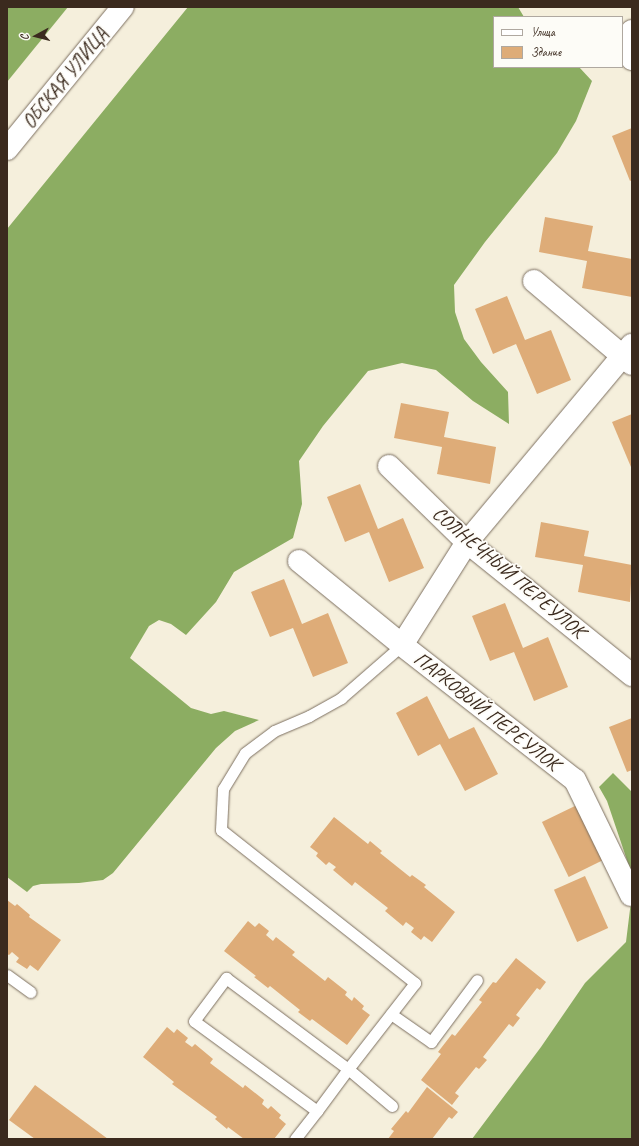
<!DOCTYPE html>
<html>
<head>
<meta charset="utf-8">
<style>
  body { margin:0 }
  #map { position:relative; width:639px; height:1146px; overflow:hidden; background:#f5efdc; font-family:Caveat,sans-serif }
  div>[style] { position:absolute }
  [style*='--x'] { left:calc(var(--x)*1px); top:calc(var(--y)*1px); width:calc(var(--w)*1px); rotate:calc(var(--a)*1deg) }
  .forest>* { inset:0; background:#8cad62 }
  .building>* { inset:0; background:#deac78; transform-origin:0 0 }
  .roads { filter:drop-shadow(0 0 1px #7c6f60) drop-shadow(0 0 1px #7c6f60) }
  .service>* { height:11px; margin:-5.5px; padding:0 5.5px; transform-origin:5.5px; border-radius:5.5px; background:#fff }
  .minor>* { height:22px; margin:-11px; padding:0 11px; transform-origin:11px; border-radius:11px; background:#fff }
  .tertiary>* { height:22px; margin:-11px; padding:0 11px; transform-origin:11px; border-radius:11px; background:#fff }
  span { translate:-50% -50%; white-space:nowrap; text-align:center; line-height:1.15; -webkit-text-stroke:3.5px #fdfcf7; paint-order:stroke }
  .street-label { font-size:20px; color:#3b2a1e }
  .frame { position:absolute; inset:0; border:8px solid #3b2a1e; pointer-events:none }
  .legend { position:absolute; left:493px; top:16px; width:130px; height:52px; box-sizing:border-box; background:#fdfcf7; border:1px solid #afa8a0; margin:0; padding:5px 7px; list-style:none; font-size:12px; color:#3b2a1e }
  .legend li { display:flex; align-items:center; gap:8px; height:20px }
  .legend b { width:20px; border:1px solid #afa8a0 }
  .north { position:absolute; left:16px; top:16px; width:40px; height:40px; -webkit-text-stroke:3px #fdfcf7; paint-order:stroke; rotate:263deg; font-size:11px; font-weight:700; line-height:16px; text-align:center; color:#3b2a1e }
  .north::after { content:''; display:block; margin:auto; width:14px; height:18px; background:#3b2a1e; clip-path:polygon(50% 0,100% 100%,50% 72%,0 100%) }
</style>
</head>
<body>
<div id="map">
  <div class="forest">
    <div style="clip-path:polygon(7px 7px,68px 7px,7px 82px)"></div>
    <div style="clip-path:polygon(188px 7px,518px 7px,524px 17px,494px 17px,494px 67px,579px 67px,592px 81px,576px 121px,557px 153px,485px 242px,454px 285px,455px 312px,464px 339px,481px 362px,508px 392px,509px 424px,473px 401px,436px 370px,402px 363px,368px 371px,323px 426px,299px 461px,302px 504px,293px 538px,234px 572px,216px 602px,186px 635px,171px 624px,159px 620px,149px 626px,130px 658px,191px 708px,211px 714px,224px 711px,259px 720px,235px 731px,216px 748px,113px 873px,103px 880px,79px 883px,41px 884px,33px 886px,27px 892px,7px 877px,7px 229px)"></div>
    <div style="clip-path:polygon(613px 773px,632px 792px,632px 875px,607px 801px,599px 787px)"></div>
    <div style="clip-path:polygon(632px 893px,632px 1139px,472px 1139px,541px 1047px,585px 983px,626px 942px)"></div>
  </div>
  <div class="building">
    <div style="clip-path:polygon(632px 128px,632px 180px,630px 181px,612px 136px)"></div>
    <div style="clip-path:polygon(545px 217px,593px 226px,588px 251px,632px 259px,632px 297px,582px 288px,587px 261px,539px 252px)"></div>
    <div style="clip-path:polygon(507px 296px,525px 340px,551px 330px,571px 380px,537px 394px,516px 344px,493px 354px,475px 309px)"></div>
    <div style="clip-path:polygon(401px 403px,449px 412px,444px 437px,496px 447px,490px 484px,437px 474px,442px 447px,394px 438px)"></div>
    <div style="clip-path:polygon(632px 414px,632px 466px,631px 467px,612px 422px)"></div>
    <div style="clip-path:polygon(360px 484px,378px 529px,403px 518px,424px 568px,389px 582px,369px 532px,345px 542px,327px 497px)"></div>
    <div style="clip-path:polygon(541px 522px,589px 531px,584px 556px,632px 565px,630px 602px,578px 592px,583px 565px,535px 557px)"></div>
    <div style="clip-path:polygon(284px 579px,302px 624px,328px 613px,348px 663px,313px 677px,293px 628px,270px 637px,251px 592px)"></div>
    <div style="clip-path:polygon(505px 603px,523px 648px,548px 637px,568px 687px,534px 701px,514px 652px,490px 661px,472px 616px)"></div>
    <div style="clip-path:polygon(427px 696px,449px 739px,474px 727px,498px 774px,465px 791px,440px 744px,418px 756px,396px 713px)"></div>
    <div style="clip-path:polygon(632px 718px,632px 770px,627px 772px,609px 727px)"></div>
    <div style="left:577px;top:805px;width:61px;height:39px;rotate:64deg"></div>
    <div style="clip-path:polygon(334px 817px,368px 844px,370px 841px,382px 851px,380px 853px,410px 877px,412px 875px,426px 885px,424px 887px,455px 912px,432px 942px,424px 936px,421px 940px,411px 932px,414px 928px,406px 922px,403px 926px,385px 911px,388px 908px,355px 882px,352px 886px,333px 870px,336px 867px,329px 862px,326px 865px,316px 856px,318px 853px,310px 847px)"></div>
    <div style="left:585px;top:876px;width:57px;height:34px;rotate:66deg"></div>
    <div style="clip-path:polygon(7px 900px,15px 906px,17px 904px,30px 915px,29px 917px,61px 940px,38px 971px,30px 965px,27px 969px,16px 962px,19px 958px,12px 952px,9px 955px,7px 954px)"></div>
    <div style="clip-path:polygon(248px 921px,255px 927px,259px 923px,269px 931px,266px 935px,273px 941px,276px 937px,295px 952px,292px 955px,325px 981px,328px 977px,347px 992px,345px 995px,352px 1001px,354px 997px,364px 1006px,362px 1009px,370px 1015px,347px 1045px,312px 1019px,310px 1021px,298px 1012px,300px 1010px,270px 986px,268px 988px,254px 977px,256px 976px,224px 951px)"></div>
    <div style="clip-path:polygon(516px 958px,546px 982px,540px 990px,537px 988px,516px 1015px,520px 1018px,513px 1027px,509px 1024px,483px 1057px,487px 1060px,479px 1069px,476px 1067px,455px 1093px,459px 1096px,452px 1105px,421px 1080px,441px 1054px,438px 1052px,452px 1034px,455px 1036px,482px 1002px,479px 1000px,493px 982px,496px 983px)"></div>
    <div style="clip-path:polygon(167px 1027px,174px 1033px,177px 1029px,188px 1038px,185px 1042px,192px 1047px,195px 1044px,213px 1059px,210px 1063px,243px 1088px,245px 1085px,264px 1100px,262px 1104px,268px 1109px,271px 1106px,281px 1115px,279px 1118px,286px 1124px,274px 1139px,244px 1139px,228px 1127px,227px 1129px,215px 1119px,217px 1117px,172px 1084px,174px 1082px,143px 1057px)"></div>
    <div style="clip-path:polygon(35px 1085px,108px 1139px,35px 1139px,9px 1120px)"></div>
    <div style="clip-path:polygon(427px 1087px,458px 1112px,452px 1119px,449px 1117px,432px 1139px,388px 1139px,394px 1131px,391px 1129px,406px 1111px,408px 1113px)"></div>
  </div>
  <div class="roads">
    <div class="service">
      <div style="--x:7;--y:975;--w:29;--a:36"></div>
      <div style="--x:226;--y:978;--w:152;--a:36.7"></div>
      <div style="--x:348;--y:1069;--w:52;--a:126.4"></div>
      <div style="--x:317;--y:1111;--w:152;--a:-143.8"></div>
      <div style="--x:194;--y:1021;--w:54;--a:-53.3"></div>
      <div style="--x:391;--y:1014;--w:49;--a:35"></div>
      <div style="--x:431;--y:1042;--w:77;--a:-53.4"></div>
      <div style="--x:392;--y:1106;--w:57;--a:-139.9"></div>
      <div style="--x:348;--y:1069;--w:109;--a:-52.1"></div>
      <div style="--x:415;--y:983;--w:247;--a:-141.7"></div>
      <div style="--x:221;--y:830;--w:41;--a:-87.2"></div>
      <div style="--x:223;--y:789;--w:42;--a:-58.6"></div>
      <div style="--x:245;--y:753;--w:36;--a:-37"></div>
      <div style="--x:274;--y:731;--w:38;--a:-23"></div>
      <div style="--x:309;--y:716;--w:37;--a:-29"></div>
      <div style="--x:341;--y:698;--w:81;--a:-41"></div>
      <div style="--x:295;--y:1139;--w:36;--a:-52"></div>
    </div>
    <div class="minor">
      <div style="--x:632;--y:31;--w:23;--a:97"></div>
      <div style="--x:629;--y:54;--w:6;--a:59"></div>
      <div style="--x:534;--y:281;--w:128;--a:40.3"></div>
      <div style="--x:389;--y:466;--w:109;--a:44.3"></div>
      <div style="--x:467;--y:542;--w:212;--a:38.9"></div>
      <div style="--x:299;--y:561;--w:133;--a:39.2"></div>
      <div style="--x:402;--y:645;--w:219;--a:38"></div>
      <div style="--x:575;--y:780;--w:128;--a:64"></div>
      <div style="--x:402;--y:645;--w:122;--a:-57.7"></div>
      <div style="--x:467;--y:542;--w:257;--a:-50.1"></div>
    </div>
    <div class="tertiary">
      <div style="--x:7;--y:149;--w:183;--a:-50.8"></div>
    </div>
  </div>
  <div class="street-label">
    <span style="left:65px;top:78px;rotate:-51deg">ОБСКАЯ УЛИЦА</span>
    <span style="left:509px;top:572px;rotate:40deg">СОЛНЕЧНЫЙ ПЕРЕУЛОК</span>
    <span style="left:487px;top:711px;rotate:38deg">ПАРКОВЫЙ ПЕРЕУЛОК</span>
  </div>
  <div class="frame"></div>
  <ul class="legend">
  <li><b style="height:5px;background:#fff"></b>Улица</li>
  <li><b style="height:11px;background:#deac78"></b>Здание</li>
  </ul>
  <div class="north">С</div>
</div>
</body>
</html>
